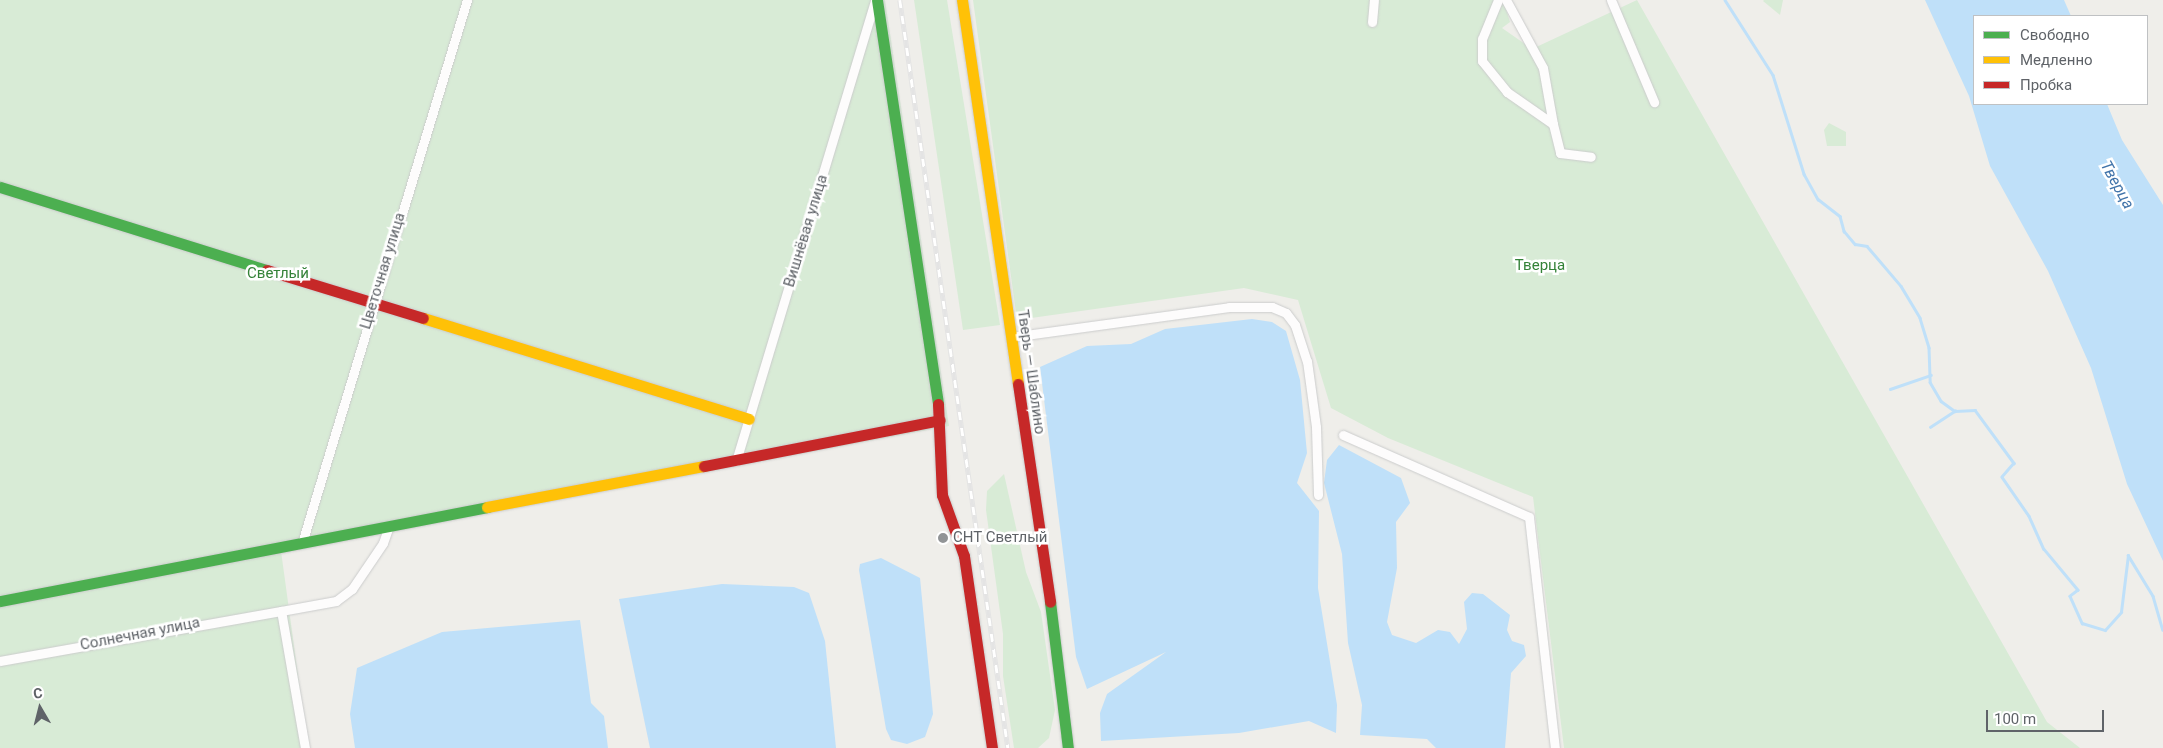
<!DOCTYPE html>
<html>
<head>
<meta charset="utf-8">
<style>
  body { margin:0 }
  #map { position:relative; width:2163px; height:748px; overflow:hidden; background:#efeeea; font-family:Roboto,sans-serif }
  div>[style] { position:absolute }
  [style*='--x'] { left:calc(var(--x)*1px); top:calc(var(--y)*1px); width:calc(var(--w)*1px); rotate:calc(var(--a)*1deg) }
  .green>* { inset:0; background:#d8ebd6 }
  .water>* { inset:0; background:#bfe0f9 }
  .stream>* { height:2.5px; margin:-1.25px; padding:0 1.25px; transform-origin:1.25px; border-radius:1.25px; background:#bfe0f9 }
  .roads { filter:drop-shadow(0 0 1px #cbcccc) drop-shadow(0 0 1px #cbcccc) }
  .street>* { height:9px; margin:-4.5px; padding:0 4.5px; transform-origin:4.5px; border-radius:4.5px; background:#fdfcfc }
  .fast>* { height:11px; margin:-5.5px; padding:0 5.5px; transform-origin:5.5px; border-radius:5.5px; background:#4caf50 }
  .slow>* { height:11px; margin:-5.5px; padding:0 5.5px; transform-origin:5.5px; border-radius:5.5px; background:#ffc107 }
  .jam>* { height:11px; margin:-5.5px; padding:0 5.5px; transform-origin:5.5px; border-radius:5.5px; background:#c62828 }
  .rail>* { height:4.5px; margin-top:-2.25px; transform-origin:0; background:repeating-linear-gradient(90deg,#fff 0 8px,#e4e4e4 0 16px); box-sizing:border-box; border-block:1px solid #e4e4e4 }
  .dots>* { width:14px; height:14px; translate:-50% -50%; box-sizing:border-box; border:2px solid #fff; border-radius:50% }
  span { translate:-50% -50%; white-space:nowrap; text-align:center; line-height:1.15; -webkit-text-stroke:5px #fff; paint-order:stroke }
  .street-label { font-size:15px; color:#5f6368 }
  .park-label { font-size:15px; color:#348238 }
  .poi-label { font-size:15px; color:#5f6368 }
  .left { translate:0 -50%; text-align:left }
  .water-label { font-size:16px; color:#4174aa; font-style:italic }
  .legend { position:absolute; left:1973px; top:15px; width:175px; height:90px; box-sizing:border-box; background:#fff; border:1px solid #bfc1c3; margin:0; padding:6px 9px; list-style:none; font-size:15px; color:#5f6368 }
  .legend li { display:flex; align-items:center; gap:10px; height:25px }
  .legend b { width:25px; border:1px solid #bfc1c3 }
  .north { position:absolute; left:15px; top:683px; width:50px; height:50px; -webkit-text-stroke:4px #fff; paint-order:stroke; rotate:352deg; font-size:14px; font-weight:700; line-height:20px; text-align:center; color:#5f6368 }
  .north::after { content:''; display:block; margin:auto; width:18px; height:22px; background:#5f6368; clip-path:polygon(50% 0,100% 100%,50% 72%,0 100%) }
  .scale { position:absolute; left:1986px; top:710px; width:118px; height:22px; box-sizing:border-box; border:2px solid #5f6368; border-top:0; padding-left:6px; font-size:15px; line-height:18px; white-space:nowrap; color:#5f6368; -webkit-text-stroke:4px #fff; paint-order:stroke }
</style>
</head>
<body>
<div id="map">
  <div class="green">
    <div style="clip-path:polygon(0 0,885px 0,949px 426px,281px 551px,308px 748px,0 748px)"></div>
    <div style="clip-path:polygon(914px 0,947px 0,1000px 325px,963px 330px)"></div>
    <div style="clip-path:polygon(973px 0,1503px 0,1510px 22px,1502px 28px,1532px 49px,1637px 0,2047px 722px,2080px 748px,1564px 748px,1533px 497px,1388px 438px,1331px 408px,1298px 300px,1244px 288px,1017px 320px)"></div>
    <div style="clip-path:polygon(1783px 0,1780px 15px,1763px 1px,1764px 0)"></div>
    <div style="clip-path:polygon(1829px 123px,1846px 132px,1846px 146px,1827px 146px,1824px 130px)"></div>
    <div style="clip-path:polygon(1004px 474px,1026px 572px,1041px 612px,1055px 710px,1049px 738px,1038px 748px,1014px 748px,1003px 676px,1003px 634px,986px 510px,987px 491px)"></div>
  </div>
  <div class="water">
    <div style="clip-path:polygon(1925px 0,2064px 0,2071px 16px,1974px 16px,1974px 104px,2107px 104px,2122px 140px,2163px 205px,2163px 561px,2127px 484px,2091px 368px,2048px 271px,1990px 166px,1969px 96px)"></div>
    <div style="clip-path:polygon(1252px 319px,1272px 322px,1286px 331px,1300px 380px,1307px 453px,1297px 483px,1319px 511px,1318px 588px,1337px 705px,1336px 733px,1309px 721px,1239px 733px,1101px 741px,1100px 713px,1107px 694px,1166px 652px,1087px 689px,1076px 657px,1040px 367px,1087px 346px,1131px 344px,1165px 329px)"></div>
    <div style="clip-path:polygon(1339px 445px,1401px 478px,1410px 503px,1396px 522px,1397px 568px,1387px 622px,1392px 635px,1416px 643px,1438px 630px,1450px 632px,1459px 644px,1467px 629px,1464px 602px,1472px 593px,1483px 594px,1510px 615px,1507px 630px,1512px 641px,1524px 645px,1526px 656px,1511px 673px,1505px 748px,1436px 748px,1427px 739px,1360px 735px,1362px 705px,1348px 643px,1342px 554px,1324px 483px,1327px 460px)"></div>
    <div style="clip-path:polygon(881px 558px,920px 578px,933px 714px,925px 737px,907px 744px,891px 740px,886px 729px,859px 570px,860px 564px)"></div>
    <div style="clip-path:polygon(722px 584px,794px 587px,809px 593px,825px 641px,836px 748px,650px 748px,619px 599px)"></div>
    <div style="clip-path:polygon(580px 620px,591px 703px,604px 716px,608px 748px,355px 748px,350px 714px,357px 668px,442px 632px)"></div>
  </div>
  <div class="stream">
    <div style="--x:1725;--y:0;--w:89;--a:57.4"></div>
    <div style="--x:1773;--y:75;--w:104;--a:72.6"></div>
    <div style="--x:1804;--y:174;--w:29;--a:61"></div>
    <div style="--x:1818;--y:199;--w:28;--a:38"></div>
    <div style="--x:1840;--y:216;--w:16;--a:75"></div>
    <div style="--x:1844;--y:231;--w:17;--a:50"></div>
    <div style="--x:1855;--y:244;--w:12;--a:9"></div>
    <div style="--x:1867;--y:246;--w:52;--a:49.6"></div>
    <div style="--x:1901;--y:286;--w:37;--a:59"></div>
    <div style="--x:1920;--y:318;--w:31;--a:73"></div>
    <div style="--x:1929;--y:348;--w:34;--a:88"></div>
    <div style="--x:1930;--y:382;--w:22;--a:60"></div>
    <div style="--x:1941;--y:401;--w:17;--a:36"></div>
    <div style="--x:1890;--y:389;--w:43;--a:-18.9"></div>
    <div style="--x:1930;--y:427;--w:30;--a:-33"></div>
    <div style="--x:1955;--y:411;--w:20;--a:-3"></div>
    <div style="--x:1975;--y:410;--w:66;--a:53.7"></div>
    <div style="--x:2014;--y:463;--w:18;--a:131"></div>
    <div style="--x:2002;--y:477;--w:47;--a:55.3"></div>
    <div style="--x:2029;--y:516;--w:36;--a:66"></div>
    <div style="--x:2044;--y:549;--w:53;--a:50.3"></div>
    <div style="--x:2078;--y:590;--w:10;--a:143"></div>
    <div style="--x:2070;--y:596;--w:30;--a:66"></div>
    <div style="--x:2082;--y:623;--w:24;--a:17"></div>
    <div style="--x:2105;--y:630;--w:24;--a:-48"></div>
    <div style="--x:2121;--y:612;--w:57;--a:-83"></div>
    <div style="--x:2128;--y:555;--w:48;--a:58.6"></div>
    <div style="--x:2153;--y:596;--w:35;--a:74"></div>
  </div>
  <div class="roads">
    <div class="street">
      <div style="--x:1498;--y:0;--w:42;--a:112.3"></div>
      <div style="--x:1482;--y:39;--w:22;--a:90"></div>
      <div style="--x:1482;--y:61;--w:40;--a:51"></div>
      <div style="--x:1507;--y:92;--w:56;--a:34.8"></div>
      <div style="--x:1553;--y:124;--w:30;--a:76"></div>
      <div style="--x:1560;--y:153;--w:31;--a:7"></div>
      <div style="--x:1506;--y:0;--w:77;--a:61.4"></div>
      <div style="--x:1543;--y:68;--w:57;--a:79.9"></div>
      <div style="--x:1611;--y:0;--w:111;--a:67.1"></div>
      <div style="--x:1372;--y:22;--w:22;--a:-85"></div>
      <div style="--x:1011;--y:337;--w:220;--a:-7.8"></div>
      <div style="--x:1229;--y:307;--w:43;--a:0"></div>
      <div style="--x:1272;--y:307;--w:15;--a:23"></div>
      <div style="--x:1286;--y:313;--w:15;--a:53"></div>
      <div style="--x:1295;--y:325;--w:38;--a:72"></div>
      <div style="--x:1307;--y:361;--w:67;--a:82.2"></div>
      <div style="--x:1316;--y:427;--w:68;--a:88.3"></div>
      <div style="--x:1343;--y:435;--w:203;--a:23.8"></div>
      <div style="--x:1529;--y:517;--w:232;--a:83.6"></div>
      <div style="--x:736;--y:461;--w:481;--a:-73.2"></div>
      <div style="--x:302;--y:543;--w:568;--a:-73.1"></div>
      <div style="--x:0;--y:661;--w:285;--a:-10.1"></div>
      <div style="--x:305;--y:748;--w:139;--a:-99.9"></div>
      <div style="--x:281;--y:611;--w:56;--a:-10.3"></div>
      <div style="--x:336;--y:601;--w:20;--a:-37"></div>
      <div style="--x:352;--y:589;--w:55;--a:-56"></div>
      <div style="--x:383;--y:543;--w:18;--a:-71"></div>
    </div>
    <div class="fast">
      <div style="--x:877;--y:0;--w:409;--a:81.4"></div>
      <div style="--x:0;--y:187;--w:280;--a:17.3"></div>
      <div style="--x:0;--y:601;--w:496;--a:-10.9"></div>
      <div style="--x:1050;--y:602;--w:147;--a:83"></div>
    </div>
    <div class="slow">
      <div style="--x:962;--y:0;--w:388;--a:81.7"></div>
      <div style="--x:423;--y:318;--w:341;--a:17.2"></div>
      <div style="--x:487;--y:507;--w:221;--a:-10.7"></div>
    </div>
    <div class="jam">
      <div style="--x:267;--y:270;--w:163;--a:17.1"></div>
      <div style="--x:1018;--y:384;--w:220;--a:81.6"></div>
      <div style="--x:938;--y:404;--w:91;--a:87.5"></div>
      <div style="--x:942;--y:495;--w:65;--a:70.2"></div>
      <div style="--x:964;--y:556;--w:194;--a:81.7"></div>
      <div style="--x:704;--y:466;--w:240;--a:-11"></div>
    </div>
  </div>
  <div class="rail">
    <div style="--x:900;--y:0;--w:756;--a:81.78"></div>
  </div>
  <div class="dots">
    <div style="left:943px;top:538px;background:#919496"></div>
  </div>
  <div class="street-label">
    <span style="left:806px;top:231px;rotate:-73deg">Вишнёвая улица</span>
    <span style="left:383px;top:271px;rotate:-73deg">Цветочная улица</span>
    <span style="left:1031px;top:372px;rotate:82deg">Тверь — Шаблино</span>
    <span style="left:140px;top:634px;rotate:-11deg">Солнечная улица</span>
  </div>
  <div class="park-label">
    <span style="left:1540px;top:266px">Тверца</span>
    <span style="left:278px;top:274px">Светлый</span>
  </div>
  <div class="poi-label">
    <span class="left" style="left:953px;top:538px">СНТ Светлый</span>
  </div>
  <div class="water-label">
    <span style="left:2117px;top:185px;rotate:61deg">Тверца</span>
  </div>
  <ul class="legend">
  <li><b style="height:6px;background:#4caf50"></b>Свободно</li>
  <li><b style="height:6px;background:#ffc107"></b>Медленно</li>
  <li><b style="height:6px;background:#c62828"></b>Пробка</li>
  </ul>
  <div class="north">С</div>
  <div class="scale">100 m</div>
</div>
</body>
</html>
